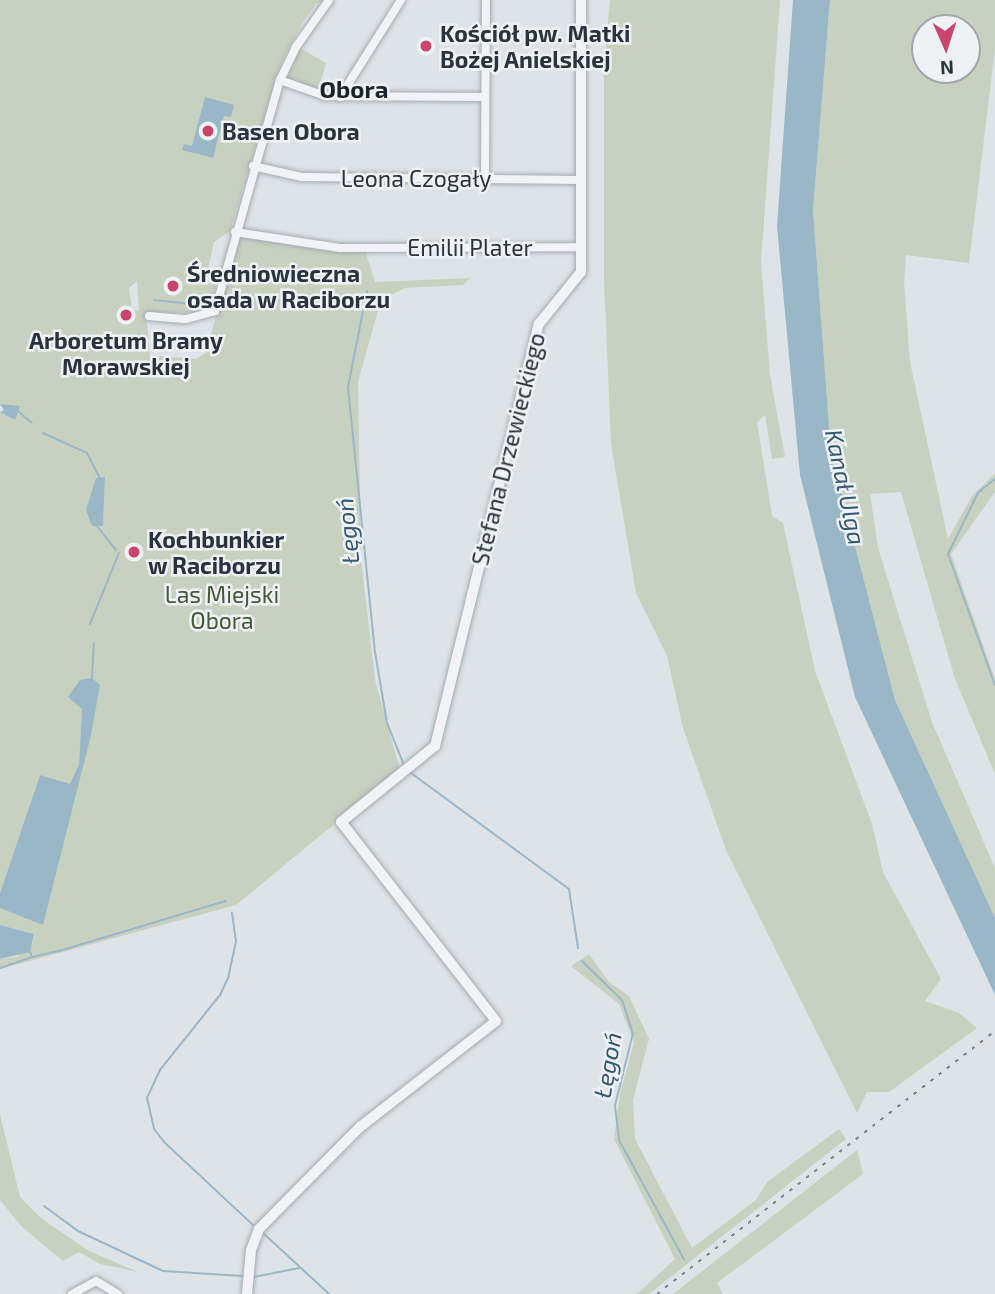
<!DOCTYPE html>
<html>
<head>
<meta charset="utf-8">
<style>
  body { margin:0 }
  #map { position:relative; width:995px; height:1294px; overflow:hidden; background:#dee3e7; font-family:"Exo 2",sans-serif }
  div>[style] { position:absolute }
  [style*='--x'] { left:calc(var(--x)*1px); top:calc(var(--y)*1px); width:calc(var(--w)*1px); rotate:calc(var(--a)*1deg) }
  .green>* { inset:0; background:#c7d1c0 }
  .water>* { inset:0; background:#9ab7c7 }
  .stream>* { height:2px; margin:-1px; padding:0 1px; transform-origin:1px; border-radius:1px; background:#9ab7c7 }
  .roads { filter:drop-shadow(0 0 2px #a4abb1) drop-shadow(0 0 2px #a4abb1) }
  .minor>* { height:8px; margin:-4px; padding:0 4px; transform-origin:4px; border-radius:4px; background:#f1f3f6 }
  .tertiary>* { height:10px; margin:-5px; padding:0 5px; transform-origin:5px; border-radius:5px; background:#f1f3f6 }
  .rail>* { height:2px; margin-top:-1px; transform-origin:0; background:repeating-linear-gradient(90deg,#788591 0 3.5px,transparent 0 10.5px) }
  .dots>* { width:19px; height:19px; translate:-50% -50%; box-sizing:border-box; border:4px solid #eef2f5; border-radius:50% }
  span { translate:-50% -50%; white-space:nowrap; text-align:center; line-height:1.15; -webkit-text-stroke:5px #eef2f5; paint-order:stroke }
  .poi-label { font-size:23px; color:#28333e; font-weight:700 }
  .left { translate:0 -50%; text-align:left }
  .street-label { font-size:23px; color:#28333e }
  .park-label { font-size:23px; color:#425935 }
  .neighbourhood-label { font-size:24px; color:#1a242f; font-weight:700 }
  .water-label { font-size:24px; color:#335871; font-style:italic }
  .north { position:absolute; left:911px; top:14px; width:70px; height:70px; box-sizing:border-box; background:#eef2f5; border:2px solid #9fa6ac; border-radius:50%; rotate:177deg; font-size:19px; font-weight:700; line-height:28px; text-align:center; color:#28333e }
  .north::after { content:''; display:block; margin:auto; width:24px; height:32px; background:#ca456e; clip-path:polygon(50% 0,100% 100%,50% 72%,0 100%) }
</style>
</head>
<body>
<div id="map">
  <div class="green">
    <div style="clip-path:polygon(evenodd,0 0,325px 0,316px 4px,303px 22px,280px 65px,230px 231px,214px 242px,205px 283px,216px 284px,212px 299px,196px 313px,146px 312px,150px 355px,196px 359px,207px 352px,235px 234px,365px 250px,375px 282px,470px 278px,463px 285px,405px 288px,381px 300px,358px 382px,361px 559px,375px 680px,400px 770px,236px 905px,0 969px,0 959px,17px 957px,33px 942px,34px 934px,0 925px,0 908px,43px 924px,100px 685px,82px 709px,79px 764px,70px 785px,40px 775px,0 893px,0 412px,15px 419px,20px 407px,0 404px,0 0,137px 281px,139px 310px,138px 311px,132px 309px,129px 288px,137px 281px,0 0,105px 478px,103px 524px,103px 526px,86px 510px,105px 478px)"></div>
    <div style="clip-path:polygon(610px 0,780px 0,761px 262px,770px 375px,785px 457px,772px 459px,765px 415px,757px 422px,772px 516px,783px 523px,815px 671px,872px 824px,883px 872px,941px 979px,925px 1001px,959px 1013px,977px 1028px,889px 1092px,867px 1092px,857px 1113px,726px 850px,683px 728px,667px 656px,636px 593px,611px 444px,604px 278px,604px 67px)"></div>
    <div style="clip-path:polygon(evenodd,830px 0,995px 0,995px 49px,969px 263px,906px 255px,904px 282px,910px 362px,948px 539px,972px 496px,995px 473px,995px 492px,951px 554px,995px 679px,995px 774px,955px 679px,901px 492px,870px 494px,878px 548px,932px 722px,995px 868px,995px 918px,895px 700px,831px 453px,813px 210px,830px 0,925px 28px,967px 28px,967px 70px,925px 70px,925px 28px)"></div>
    <div style="clip-path:polygon(300px 48px,326px 63px,318px 92px,287px 78px)"></div>
    <div style="clip-path:polygon(589px 954px,609px 982px,629px 996px,649px 1039px,633px 1100px,635px 1139px,692px 1248px,756px 1200px,767px 1182px,839px 1129px,846px 1139px,649px 1294px,637px 1294px,675px 1259px,614px 1139px,620px 1094px,634px 1042px,619px 1004px,571px 966px)"></div>
    <div style="clip-path:polygon(0 1114px,20px 1197px,42px 1219px,89px 1251px,138px 1272px,100px 1264px,79px 1252px,63px 1261px,22px 1227px,0 1200px)"></div>
    <div style="clip-path:polygon(857px 1150px,863px 1174px,717px 1283px,723px 1294px,673px 1294px)"></div>
  </div>
  <div class="water">
    <div style="clip-path:polygon(793px 0,830px 0,813px 210px,831px 453px,895px 700px,995px 918px,995px 995px,855px 697px,800px 475px,777px 226px)"></div>
    <div style="clip-path:polygon(205px 97px,234px 105px,231px 117px,224px 116px,213px 158px,182px 150px,184px 144px,192px 146px)"></div>
    <div style="clip-path:polygon(0 404px,20px 406px,15px 420px,0 412px,4px 410px)"></div>
    <div style="clip-path:polygon(105px 477px,103px 526px,92px 526px,86px 510px,96px 478px)"></div>
    <div style="clip-path:polygon(92px 678px,100px 685px,91px 735px,43px 925px,0 908px,0 893px,40px 775px,70px 784px,79px 764px,82px 709px,68px 697px,80px 680px)"></div>
    <div style="clip-path:polygon(0 925px,34px 934px,30px 952px,0 959px)"></div>
  </div>
  <div class="stream">
    <div style="--x:367;--y:291;--w:98;--a:101.2"></div>
    <div style="--x:348;--y:387;--w:266;--a:84.2"></div>
    <div style="--x:375;--y:652;--w:72;--a:80.4"></div>
    <div style="--x:387;--y:723;--w:45;--a:68"></div>
    <div style="--x:154;--y:300;--w:39;--a:6"></div>
    <div style="--x:18;--y:411;--w:18;--a:41"></div>
    <div style="--x:43;--y:433;--w:48;--a:24.4"></div>
    <div style="--x:87;--y:453;--w:28;--a:63"></div>
    <div style="--x:995;--y:479;--w:22;--a:141"></div>
    <div style="--x:978;--y:493;--w:68;--a:116.2"></div>
    <div style="--x:948;--y:554;--w:139;--a:70.3"></div>
    <div style="--x:97;--y:526;--w:31;--a:52"></div>
    <div style="--x:90;--y:624;--w:77;--a:-67.8"></div>
    <div style="--x:92;--y:678;--w:35;--a:-87"></div>
    <div style="--x:411;--y:773;--w:196;--a:36.3"></div>
    <div style="--x:569;--y:889;--w:60;--a:81.3"></div>
    <div style="--x:232;--y:913;--w:28;--a:82"></div>
    <div style="--x:236;--y:941;--w:38;--a:102"></div>
    <div style="--x:228;--y:978;--w:19;--a:115"></div>
    <div style="--x:220;--y:995;--w:96;--a:128.7"></div>
    <div style="--x:160;--y:1070;--w:31;--a:115"></div>
    <div style="--x:147;--y:1098;--w:32;--a:77"></div>
    <div style="--x:154;--y:1129;--w:16;--a:52"></div>
    <div style="--x:164;--y:1142;--w:123;--a:43"></div>
    <div style="--x:30;--y:952;--w:5;--a:68"></div>
    <div style="--x:32;--y:957;--w:28;--a:-13"></div>
    <div style="--x:59;--y:951;--w:174;--a:-16.7"></div>
    <div style="--x:582;--y:961;--w:56;--a:44.3"></div>
    <div style="--x:622;--y:1000;--w:35;--a:72"></div>
    <div style="--x:633;--y:1033;--w:75;--a:103.9"></div>
    <div style="--x:615;--y:1106;--w:34;--a:83"></div>
    <div style="--x:619;--y:1140;--w:136;--a:61.4"></div>
    <div style="--x:0;--y:968;--w:34;--a:-19"></div>
    <div style="--x:44;--y:1206;--w:42;--a:36.3"></div>
    <div style="--x:78;--y:1231;--w:94;--a:25.2"></div>
    <div style="--x:163;--y:1271;--w:80;--a:3.6"></div>
    <div style="--x:263;--y:1233;--w:90;--a:42.7"></div>
    <div style="--x:254;--y:1277;--w:46;--a:-11.3"></div>
  </div>
  <div class="roads">
    <div class="minor">
      <div style="--x:280;--y:80;--w:48;--a:19.6"></div>
      <div style="--x:325;--y:96;--w:160;--a:0.4"></div>
      <div style="--x:340;--y:97;--w:115;--a:-57.8"></div>
      <div style="--x:253;--y:166;--w:50;--a:12.7"></div>
      <div style="--x:302;--y:177;--w:279;--a:0.6"></div>
      <div style="--x:485;--y:179;--w:179;--a:-89.7"></div>
      <div style="--x:235;--y:232;--w:106;--a:8.7"></div>
      <div style="--x:340;--y:248;--w:241;--a:-0.2"></div>
      <div style="--x:149;--y:316;--w:37;--a:5"></div>
      <div style="--x:186;--y:319;--w:30;--a:-15"></div>
      <div style="--x:215;--y:311;--w:240;--a:-74.3"></div>
      <div style="--x:280;--y:80;--w:37;--a:-64"></div>
      <div style="--x:296;--y:47;--w:57;--a:-54.9"></div>
      <div style="--x:72;--y:1294;--w:27;--a:-28"></div>
      <div style="--x:96;--y:1281;--w:26;--a:31"></div>
    </div>
    <div class="tertiary">
      <div style="--x:247;--y:1294;--w:44;--a:-84.8"></div>
      <div style="--x:251;--y:1250;--w:22;--a:-69"></div>
      <div style="--x:259;--y:1229;--w:144;--a:-45.3"></div>
      <div style="--x:360;--y:1127;--w:172;--a:-37.9"></div>
      <div style="--x:496;--y:1021;--w:252;--a:-127.9"></div>
      <div style="--x:341;--y:822;--w:121;--a:-39"></div>
      <div style="--x:435;--y:746;--w:435;--a:-76.2"></div>
      <div style="--x:539;--y:324;--w:67;--a:-51.1"></div>
      <div style="--x:581;--y:272;--w:272;--a:-90"></div>
    </div>
  </div>
  <div class="rail">
    <div style="--x:657;--y:1294;--w:428;--a:-37.9"></div>
  </div>
  <div class="dots">
    <div style="left:426px;top:46px;background:#ca456e"></div>
    <div style="left:208px;top:131px;background:#ca456e"></div>
    <div style="left:173px;top:286px;background:#ca456e"></div>
    <div style="left:126px;top:315px;background:#ca456e"></div>
    <div style="left:134px;top:552px;background:#ca456e"></div>
  </div>
  <div class="poi-label">
    <span class="left" style="left:440px;top:46px">Kościół pw. Matki<br>Bożej Anielskiej</span>
    <span class="left" style="left:222px;top:131px">Basen Obora</span>
    <span class="left" style="left:187px;top:286px">Średniowieczna<br>osada w Raciborzu</span>
    <span style="left:126px;top:353px">Arboretum Bramy<br>Morawskiej</span>
    <span class="left" style="left:148px;top:552px">Kochbunkier<br>w Raciborzu</span>
  </div>
  <div class="street-label">
    <span style="left:416px;top:178px">Leona Czogały</span>
    <span style="left:470px;top:247px">Emilii Plater</span>
    <span style="left:508px;top:449px;rotate:-76deg">Stefana Drzewieckiego</span>
  </div>
  <div class="park-label">
    <span style="left:222px;top:607px">Las Miejski<br>Obora</span>
  </div>
  <div class="neighbourhood-label">
    <span style="left:354px;top:89px">Obora</span>
  </div>
  <div class="water-label">
    <span style="left:846px;top:487px;rotate:78deg">Kanał Ulga</span>
    <span style="left:347px;top:531px;rotate:-96deg">Łęgoń</span>
    <span style="left:607px;top:1065px;rotate:-80deg">Łęgoń</span>
  </div>
  <div class="north">N</div>
</div>
</body>
</html>
